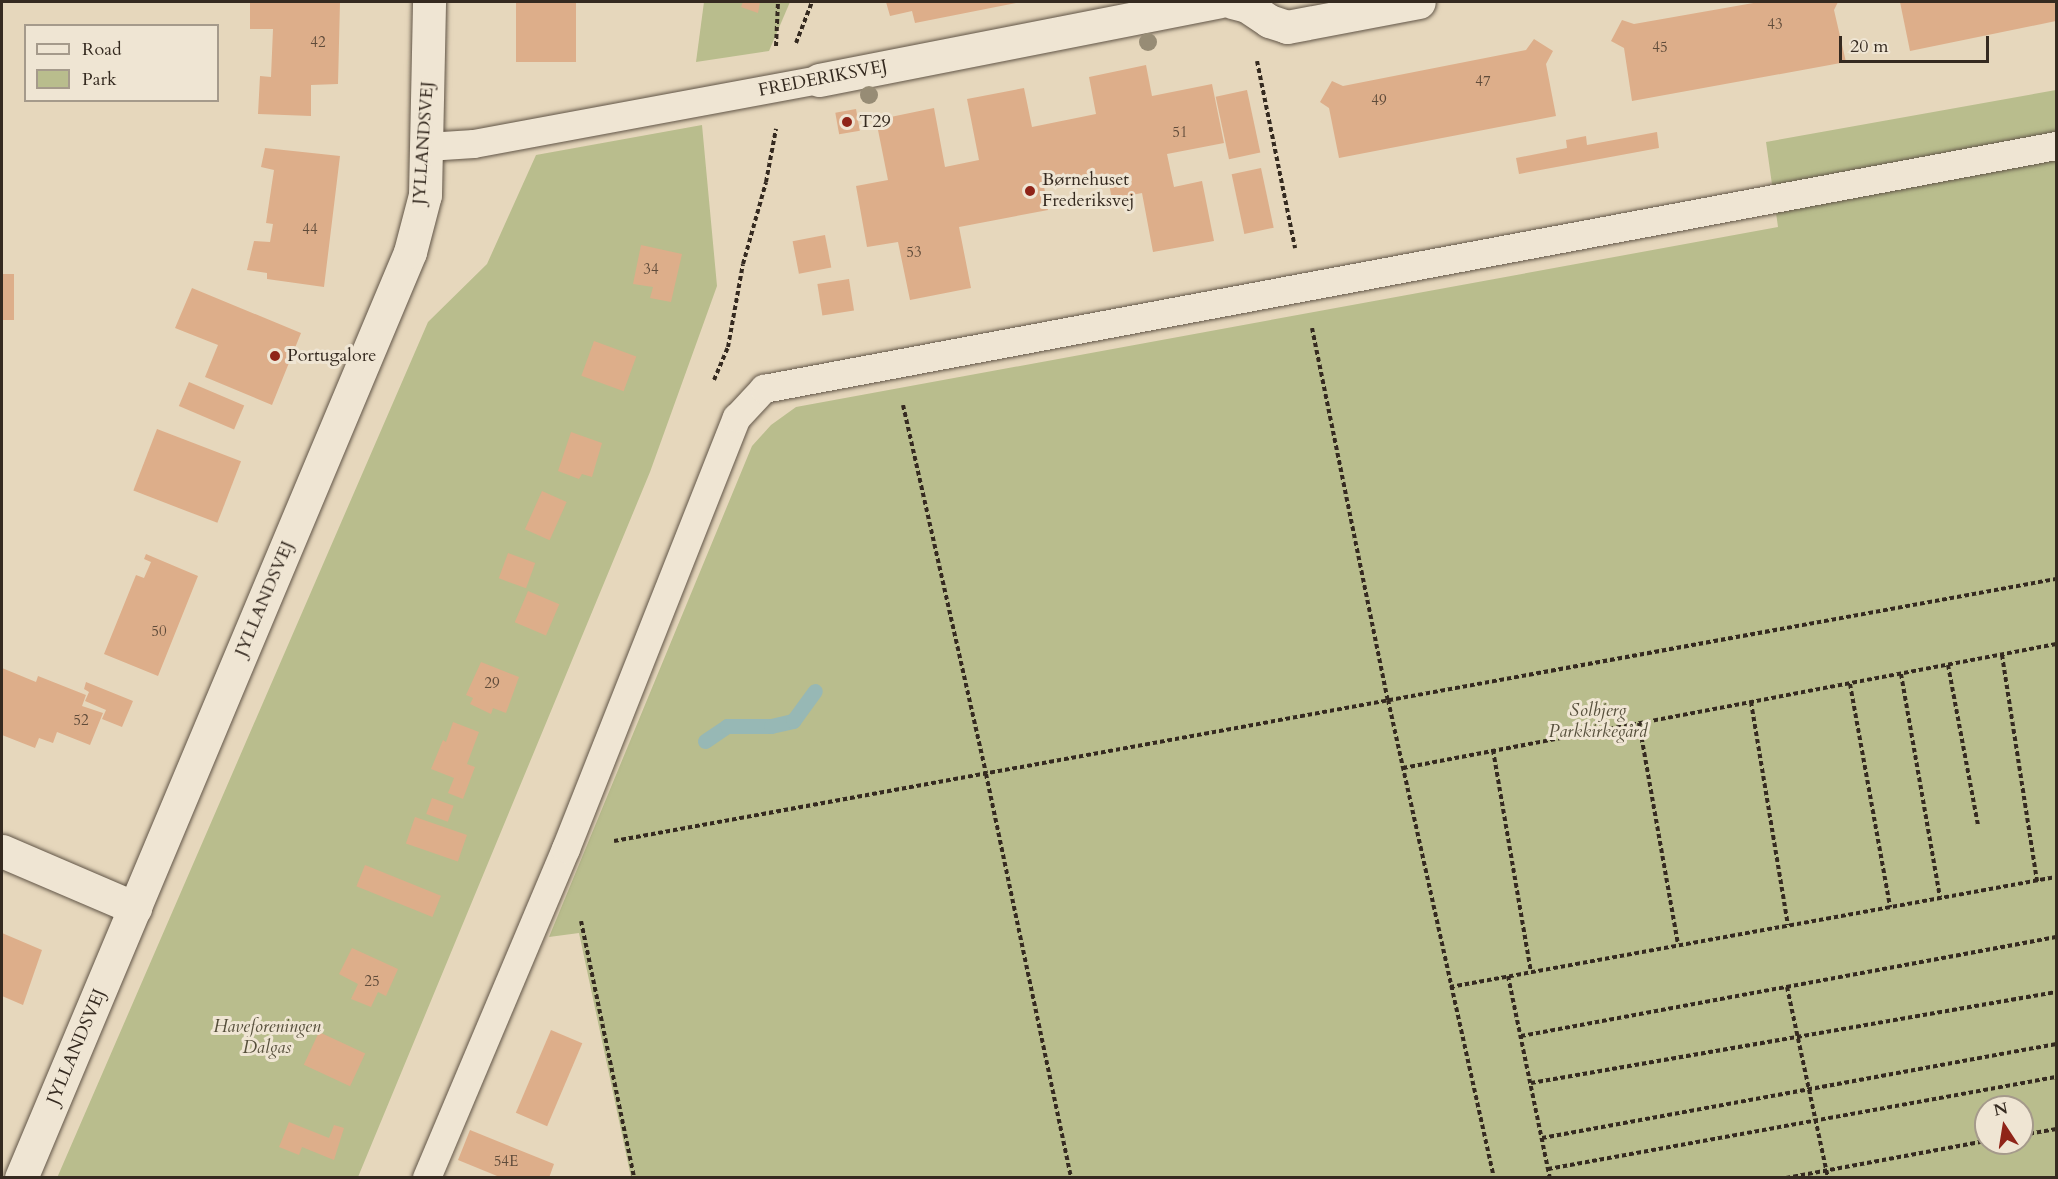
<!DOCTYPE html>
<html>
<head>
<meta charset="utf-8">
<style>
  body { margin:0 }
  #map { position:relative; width:2058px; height:1179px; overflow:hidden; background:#e6d7bc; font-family:Cardo,serif }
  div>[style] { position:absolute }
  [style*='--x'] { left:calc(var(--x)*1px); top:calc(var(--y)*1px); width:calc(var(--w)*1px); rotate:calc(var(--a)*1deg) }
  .green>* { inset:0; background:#b9bd8d }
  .stream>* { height:15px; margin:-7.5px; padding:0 7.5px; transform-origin:7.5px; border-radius:7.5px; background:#97b8b5 }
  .building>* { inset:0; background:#ddae8a; transform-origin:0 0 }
  .path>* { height:4px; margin-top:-2px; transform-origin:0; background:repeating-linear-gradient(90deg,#352a20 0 4.5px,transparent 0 7.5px) }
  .roads { filter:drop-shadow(0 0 2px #615547) drop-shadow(0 0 2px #615547) }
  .lane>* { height:28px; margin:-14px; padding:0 14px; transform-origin:14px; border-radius:14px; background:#efe5d3 }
  .street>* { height:33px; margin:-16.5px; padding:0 16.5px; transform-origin:16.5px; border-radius:16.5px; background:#efe5d3 }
  .trees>* { width:18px; height:18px; margin:-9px; border-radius:50%; background:#978c75 }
  .dots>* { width:16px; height:16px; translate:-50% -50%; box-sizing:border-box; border:3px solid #efe5d3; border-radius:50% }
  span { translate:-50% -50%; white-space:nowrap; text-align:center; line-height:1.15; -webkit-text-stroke:6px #efe5d3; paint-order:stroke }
  .number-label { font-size:15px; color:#5f4b3a }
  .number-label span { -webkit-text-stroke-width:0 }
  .street-label { font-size:18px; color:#352a20 }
  .poi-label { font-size:18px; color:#352a20 }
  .left { translate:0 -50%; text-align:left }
  .park-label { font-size:18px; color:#564f3b; font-style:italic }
  .frame { position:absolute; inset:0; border:3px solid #352a20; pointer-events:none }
  .legend { position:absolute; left:24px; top:24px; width:195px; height:78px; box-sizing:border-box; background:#efe5d3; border:2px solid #a59a8b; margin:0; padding:8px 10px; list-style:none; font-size:18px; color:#352a20 }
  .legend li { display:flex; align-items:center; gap:12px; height:30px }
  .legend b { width:30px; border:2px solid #a59a8b }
  .north { position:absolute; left:1974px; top:1095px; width:60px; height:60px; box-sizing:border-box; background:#efe5d3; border:2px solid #a59a8b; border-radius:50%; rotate:348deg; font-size:16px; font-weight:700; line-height:24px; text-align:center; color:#352a20 }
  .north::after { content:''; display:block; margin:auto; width:21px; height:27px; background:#8f2418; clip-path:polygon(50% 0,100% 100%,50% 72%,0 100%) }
  .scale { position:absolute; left:1839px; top:36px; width:150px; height:27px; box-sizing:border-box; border:3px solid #352a20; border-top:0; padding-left:8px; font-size:18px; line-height:21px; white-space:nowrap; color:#352a20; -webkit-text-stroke:4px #efe5d3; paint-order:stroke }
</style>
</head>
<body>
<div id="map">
  <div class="green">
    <div style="clip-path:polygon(704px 2px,790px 2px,769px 51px,696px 62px)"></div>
    <div style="clip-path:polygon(evenodd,2056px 90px,2056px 1177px,631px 1177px,579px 933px,549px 937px,752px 446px,771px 425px,796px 407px,1778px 227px,1766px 142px,2056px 90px,1986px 1107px,2022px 1107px,2022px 1143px,1986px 1143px,1986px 1107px)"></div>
    <div style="clip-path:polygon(702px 125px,717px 286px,650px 472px,358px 1177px,57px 1178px,428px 322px,487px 264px,536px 155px)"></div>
  </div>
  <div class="stream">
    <div style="--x:705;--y:741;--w:27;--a:-34"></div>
    <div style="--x:727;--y:726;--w:44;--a:0"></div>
    <div style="--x:771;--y:726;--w:23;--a:-13"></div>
    <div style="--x:793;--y:721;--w:37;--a:-54"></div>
  </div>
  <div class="building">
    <div style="clip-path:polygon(250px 2px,340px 2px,338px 84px,311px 85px,311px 116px,258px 114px,260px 76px,271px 77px,273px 29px,250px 29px)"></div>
    <div style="left:516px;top:2px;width:60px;height:60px"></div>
    <div style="clip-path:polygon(743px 2px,760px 2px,758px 13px,741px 7px)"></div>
    <div style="clip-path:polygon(886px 2px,1016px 2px,1016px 3px,915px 23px,912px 11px,890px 16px)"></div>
    <div style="clip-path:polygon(1759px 2px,1838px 2px,1834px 10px,1846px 62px,1632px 101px,1624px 48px,1611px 41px,1622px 20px,1634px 24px)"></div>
    <div style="clip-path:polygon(1900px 2px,2056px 2px,2056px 21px,1910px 51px)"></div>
    <div style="clip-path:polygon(1534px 39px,1553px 51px,1546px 64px,1556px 116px,1339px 158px,1329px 108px,1320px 102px,1332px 81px,1343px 86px,1526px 50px)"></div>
    <div style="clip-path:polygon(1146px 65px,1152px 96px,1212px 84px,1224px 143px,1167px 154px,1174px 187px,1202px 181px,1214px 241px,1153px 252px,1142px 193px,1112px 199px,1107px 174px,1044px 186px,1048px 210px,959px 227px,971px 288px,910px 300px,898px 242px,867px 247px,856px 186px,888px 180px,876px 120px,934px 108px,945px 167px,979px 160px,967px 99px,1024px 88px,1032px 127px,1096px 114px,1089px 77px)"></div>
    <div style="left:1247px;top:90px;width:64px;height:32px;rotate:78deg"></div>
    <div style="left:856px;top:109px;width:22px;height:21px;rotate:80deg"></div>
    <div style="clip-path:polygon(1657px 132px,1659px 148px,1519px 174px,1516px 158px,1567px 148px,1566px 140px,1586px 136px,1587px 145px)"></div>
    <div style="clip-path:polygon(265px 148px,340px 156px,324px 287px,267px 279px,267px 273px,247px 270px,254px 241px,270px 242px,273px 224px,266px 223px,274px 170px,261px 167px)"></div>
    <div style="left:1261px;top:168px;width:61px;height:30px;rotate:78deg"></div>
    <div style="left:825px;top:235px;width:33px;height:33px;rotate:79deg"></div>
    <div style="clip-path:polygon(641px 245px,682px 254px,671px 302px,650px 298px,653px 287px,633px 284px)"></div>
    <div style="left:2px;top:274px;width:12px;height:46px"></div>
    <div style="left:849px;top:279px;width:32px;height:32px;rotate:81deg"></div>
    <div style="clip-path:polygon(192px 288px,301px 333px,272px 405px,205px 377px,218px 345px,175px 328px)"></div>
    <div style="left:594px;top:341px;width:45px;height:37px;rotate:20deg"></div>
    <div style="left:189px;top:382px;width:60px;height:26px;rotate:23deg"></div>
    <div style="left:157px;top:429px;width:90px;height:66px;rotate:21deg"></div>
    <div style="clip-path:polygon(571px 432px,602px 443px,592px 477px,582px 474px,579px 479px,558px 471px)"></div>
    <div style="left:542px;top:491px;width:27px;height:42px;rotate:24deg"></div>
    <div style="left:508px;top:553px;width:29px;height:27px;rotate:20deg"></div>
    <div style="clip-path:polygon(146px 554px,198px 576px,158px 676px,104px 654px,136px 575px,144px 578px,151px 562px,144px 559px)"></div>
    <div style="left:528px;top:591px;width:34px;height:34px;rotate:23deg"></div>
    <div style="clip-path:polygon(481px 662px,519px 677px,506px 713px,493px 708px,491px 714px,470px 704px,473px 698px,466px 695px)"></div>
    <div style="clip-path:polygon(2px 668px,36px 682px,38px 676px,86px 695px,82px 706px,103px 713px,90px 745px,57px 732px,53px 743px,39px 738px,35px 748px,2px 735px)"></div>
    <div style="clip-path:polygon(86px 682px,133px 701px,122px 727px,102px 719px,106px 710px,85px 701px,89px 692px,84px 689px)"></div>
    <div style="clip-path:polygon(453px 722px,479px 732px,467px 764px,475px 767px,463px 799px,448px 793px,454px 778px,431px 769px,443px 740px,446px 742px)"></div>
    <div style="left:432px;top:798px;width:23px;height:17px;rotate:20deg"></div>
    <div style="left:415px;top:817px;width:55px;height:28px;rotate:19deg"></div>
    <div style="left:365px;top:865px;width:82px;height:23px;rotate:22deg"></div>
    <div style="clip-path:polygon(2px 933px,42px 950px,23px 1005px,2px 996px)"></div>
    <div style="clip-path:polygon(352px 948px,398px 969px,386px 996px,378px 992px,371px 1007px,351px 999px,358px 984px,339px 974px)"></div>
    <div style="left:551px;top:1030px;width:34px;height:90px;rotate:23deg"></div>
    <div style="left:319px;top:1032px;width:51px;height:36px;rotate:25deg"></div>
    <div style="clip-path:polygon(289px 1122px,329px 1138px,334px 1125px,344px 1128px,334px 1160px,302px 1147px,299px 1155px,279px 1147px)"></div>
    <div style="clip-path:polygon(470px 1130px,554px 1164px,549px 1178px,502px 1178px,458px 1160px)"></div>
  </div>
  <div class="path">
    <div style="--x:796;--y:43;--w:44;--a:-68.7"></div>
    <div style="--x:776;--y:46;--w:44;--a:-87.4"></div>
    <div style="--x:1257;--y:61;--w:191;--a:78.5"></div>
    <div style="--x:1312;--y:328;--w:380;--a:78.5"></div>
    <div style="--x:1388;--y:700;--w:490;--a:77.5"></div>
    <div style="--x:714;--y:380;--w:36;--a:-67"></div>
    <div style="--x:728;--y:347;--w:84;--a:-79.8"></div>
    <div style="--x:743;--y:264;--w:85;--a:-74.3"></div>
    <div style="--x:766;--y:182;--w:54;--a:-79.3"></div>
    <div style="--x:903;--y:405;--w:378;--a:77.3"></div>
    <div style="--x:986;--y:774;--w:413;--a:78.1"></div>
    <div style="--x:2002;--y:655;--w:229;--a:81.2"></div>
    <div style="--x:1948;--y:665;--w:163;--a:79.4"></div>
    <div style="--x:1901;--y:674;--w:227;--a:80.1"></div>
    <div style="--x:1850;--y:684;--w:227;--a:79.8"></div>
    <div style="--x:1751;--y:702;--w:226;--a:80.6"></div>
    <div style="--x:1639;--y:723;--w:225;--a:80"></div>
    <div style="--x:1493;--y:750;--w:225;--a:80.3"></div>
    <div style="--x:1403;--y:768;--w:665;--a:-10.75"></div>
    <div style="--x:614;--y:841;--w:1466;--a:-10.3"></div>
    <div style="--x:581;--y:921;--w:262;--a:78.3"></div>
    <div style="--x:1508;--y:976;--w:206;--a:78.3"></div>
    <div style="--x:1450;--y:987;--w:616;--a:-10.29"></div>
    <div style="--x:1787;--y:987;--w:195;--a:77.9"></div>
    <div style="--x:1521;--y:1036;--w:544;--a:-10.48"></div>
    <div style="--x:1531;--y:1083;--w:533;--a:-9.83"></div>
    <div style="--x:2022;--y:1135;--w:35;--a:-10"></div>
    <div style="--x:1542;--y:1138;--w:523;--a:-10.36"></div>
    <div style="--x:1548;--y:1169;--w:516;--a:-10.27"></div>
    <div style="--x:1786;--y:1178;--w:203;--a:-10.5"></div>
  </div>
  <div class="roads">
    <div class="lane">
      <div style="--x:427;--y:147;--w:47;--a:-3.7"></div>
      <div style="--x:474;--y:144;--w:351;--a:-10.5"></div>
      <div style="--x:427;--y:1178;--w:357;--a:-67.1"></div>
      <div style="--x:566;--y:849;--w:464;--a:-68.4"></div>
      <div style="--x:737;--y:418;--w:40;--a:-47"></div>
      <div style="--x:764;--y:389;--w:1315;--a:-10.65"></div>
    </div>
    <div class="street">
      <div style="--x:1232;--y:2;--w:16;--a:15"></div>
      <div style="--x:1247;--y:6;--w:27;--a:34"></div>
      <div style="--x:1269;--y:21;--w:19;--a:18"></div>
      <div style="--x:1287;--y:27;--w:134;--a:-10.7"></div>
      <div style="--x:819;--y:80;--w:407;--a:-11.1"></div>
      <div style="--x:2;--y:851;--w:145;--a:23.2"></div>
      <div style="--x:21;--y:1178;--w:1004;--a:-67.21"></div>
      <div style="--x:410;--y:252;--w:59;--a:-75.3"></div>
      <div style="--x:425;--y:195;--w:193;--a:-88.8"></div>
    </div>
  </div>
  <div class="trees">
    <div style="left:1148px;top:42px"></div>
    <div style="left:869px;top:95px"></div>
  </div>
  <div class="dots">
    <div style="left:847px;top:122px;background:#8f2418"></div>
    <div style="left:1030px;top:191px;background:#8f2418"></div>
    <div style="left:275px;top:356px;background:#8f2418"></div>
  </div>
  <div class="number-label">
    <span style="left:1775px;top:25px">43</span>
    <span style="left:318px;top:43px">42</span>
    <span style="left:1660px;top:48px">45</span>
    <span style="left:1483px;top:82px">47</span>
    <span style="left:1379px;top:101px">49</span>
    <span style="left:1180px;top:133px">51</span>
    <span style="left:310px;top:230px">44</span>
    <span style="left:914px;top:253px">53</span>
    <span style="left:651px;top:270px">34</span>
    <span style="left:159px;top:632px">50</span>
    <span style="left:492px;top:684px">29</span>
    <span style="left:81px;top:721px">52</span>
    <span style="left:372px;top:982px">25</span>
    <span style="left:506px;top:1162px">54E</span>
  </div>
  <div class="street-label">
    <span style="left:823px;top:79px;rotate:-11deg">FREDERIKSVEJ</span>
    <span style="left:424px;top:143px;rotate:-86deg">JYLLANDSVEJ</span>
    <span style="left:265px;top:599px;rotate:-67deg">JYLLANDSVEJ</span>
    <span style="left:77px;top:1047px;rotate:-67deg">JYLLANDSVEJ</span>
  </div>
  <div class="poi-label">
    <span class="left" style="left:859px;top:122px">T29</span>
    <span class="left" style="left:1042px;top:191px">Børnehuset<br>Frederiksvej</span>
    <span class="left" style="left:287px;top:356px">Portugalore</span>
  </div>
  <div class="park-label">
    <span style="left:1598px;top:722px">Solbjerg<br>Parkkirkegård</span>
    <span style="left:267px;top:1038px">Haveforeningen<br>Dalgas</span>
  </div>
  <div class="frame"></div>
  <ul class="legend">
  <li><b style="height:8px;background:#efe5d3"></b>Road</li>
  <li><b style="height:16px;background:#b9bd8d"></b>Park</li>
  </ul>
  <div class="north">N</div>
  <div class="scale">20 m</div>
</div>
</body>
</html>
